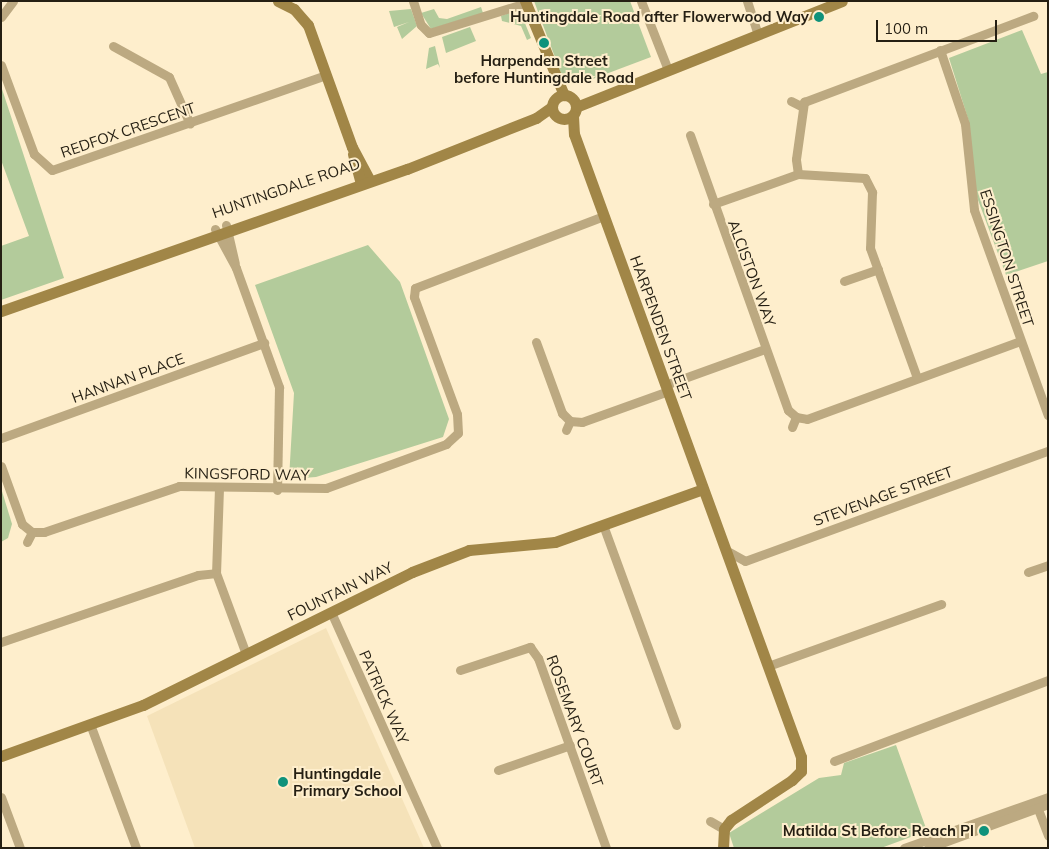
<!DOCTYPE html>
<html>
<head>
<meta charset="utf-8">
<style>
  body { margin:0 }
  #map { position:relative; width:1049px; height:849px; overflow:hidden; background:#feeecc; font-family:Mulish,sans-serif }
  div>[style] { position:absolute }
  [style*='--x'] { left:calc(var(--x)*1px); top:calc(var(--y)*1px); width:calc(var(--w)*1px); rotate:calc(var(--a)*1deg) }
  .built>* { inset:0; background:#f5e2b9 }
  .green>* { inset:0; background:#b3cb9b }
  .street>* { height:9px; margin:-4.5px; padding:0 4.5px; transform-origin:4.5px; border-radius:4.5px; background:#bca981 }
  .secondary>* { height:11px; margin:-5.5px; padding:0 5.5px; transform-origin:5.5px; border-radius:5.5px; background:#a18647 }
  .secondary>.ring { margin:-5.5px; padding:0; box-sizing:content-box; background:none; border:11px solid #a18647; border-radius:50% }
  .dots>* { width:14px; height:14px; translate:-50% -50%; box-sizing:border-box; border:2px solid #feeecc; border-radius:50% }
  span { translate:-50% -50%; white-space:nowrap; text-align:center; line-height:1.15; -webkit-text-stroke:4px #feeecc; paint-order:stroke }
  .poi-label { font-size:15px; color:#251f13; font-weight:700 }
  .right { translate:-100% -50%; text-align:right }
  .left { translate:0 -50%; text-align:left }
  .street-label { font-size:15px; color:#251f13 }
  .frame { position:absolute; inset:0; border:2px solid #251f13; pointer-events:none }
  .scale { position:absolute; left:876px; top:20px; width:121px; height:22px; box-sizing:border-box; border:2px solid #251f13; border-top:0; padding-left:6px; font-size:15px; line-height:18px; white-space:nowrap; color:#251f13; -webkit-text-stroke:4px #feeecc; paint-order:stroke }
</style>
</head>
<body>
<div id="map">
  <div class="built">
    <div style="clip-path:polygon(326px 628px,424px 848px,195px 848px,147px 716px)"></div>
  </div>
  <div class="green">
    <div style="clip-path:polygon(534px 1px,630px 1px,651px 57px,582px 83px,562px 76px)"></div>
    <div style="clip-path:polygon(481px 7px,483px 13px,431px 29px,421px 13px,434px 9px,439px 18px,447px 19px)"></div>
    <div style="clip-path:polygon(411px 9px,417px 26px,402px 39px,397px 27px,409px 22px,394px 27px,389px 11px)"></div>
    <div style="clip-path:polygon(511px 12px,522px 16px,531px 38px,527px 40px,521px 26px,502px 21px,501px 16px)"></div>
    <div style="clip-path:polygon(470px 27px,476px 41px,446px 53px,442px 37px)"></div>
    <div style="clip-path:polygon(1022px 30px,1041px 74px,1048px 72px,1048px 261px,1006px 275px,975px 192px,969px 122px,949px 58px)"></div>
    <div style="clip-path:polygon(435px 46px,440px 68px,438px 64px,426px 69px,429px 48px)"></div>
    <div style="clip-path:polygon(1px 86px,64px 278px,1px 300px,1px 246px,29px 236px,1px 160px)"></div>
    <div style="clip-path:polygon(368px 245px,400px 282px,449px 419px,443px 437px,316px 477px,289px 479px,294px 393px,255px 285px)"></div>
    <div style="clip-path:polygon(1px 488px,12px 524px,8px 538px,1px 542px)"></div>
    <div style="clip-path:polygon(896px 745px,927px 831px,881px 848px,734px 848px,729px 833px,819px 778px,841px 775px,844px 763px)"></div>
  </div>
  <div class="street">
    <div style="--x:413;--y:1;--w:25;--a:72"></div>
    <div style="--x:421;--y:25;--w:11;--a:45"></div>
    <div style="--x:429;--y:33;--w:102;--a:-17.2"></div>
    <div style="--x:641;--y:1;--w:74;--a:68.6"></div>
    <div style="--x:747;--y:1;--w:35;--a:72"></div>
    <div style="--x:1;--y:17;--w:20;--a:-53"></div>
    <div style="--x:113;--y:46;--w:64;--a:29"></div>
    <div style="--x:169;--y:77;--w:51;--a:65.9"></div>
    <div style="--x:940;--y:50;--w:78;--a:71.3"></div>
    <div style="--x:965;--y:124;--w:86;--a:84"></div>
    <div style="--x:974;--y:210;--w:218;--a:70.2"></div>
    <div style="--x:1;--y:65;--w:95;--a:69.7"></div>
    <div style="--x:34;--y:154;--w:24;--a:42"></div>
    <div style="--x:52;--y:170;--w:290;--a:-19.1"></div>
    <div style="--x:791;--y:101;--w:11;--a:27"></div>
    <div style="--x:690;--y:135;--w:292;--a:70.4"></div>
    <div style="--x:788;--y:410;--w:11;--a:41"></div>
    <div style="--x:796;--y:417;--w:11;--a:10"></div>
    <div style="--x:807;--y:419;--w:227;--a:-20.1"></div>
    <div style="--x:798;--y:174;--w:15;--a:-98"></div>
    <div style="--x:796;--y:159;--w:58;--a:-82"></div>
    <div style="--x:804;--y:102;--w:245;--a:-20.6"></div>
    <div style="--x:713;--y:204;--w:90;--a:-19.4"></div>
    <div style="--x:798;--y:174;--w:67;--a:3.4"></div>
    <div style="--x:865;--y:178;--w:16;--a:63"></div>
    <div style="--x:872;--y:192;--w:56;--a:92"></div>
    <div style="--x:870;--y:248;--w:138;--a:70.1"></div>
    <div style="--x:226;--y:225;--w:39;--a:77"></div>
    <div style="--x:215;--y:229;--w:44;--a:61.7"></div>
    <div style="--x:236;--y:268;--w:127;--a:70.1"></div>
    <div style="--x:279;--y:387;--w:103;--a:91.1"></div>
    <div style="--x:844;--y:281;--w:36;--a:-19"></div>
    <div style="--x:536;--y:342;--w:76;--a:69.9"></div>
    <div style="--x:562;--y:413;--w:11;--a:45"></div>
    <div style="--x:570;--y:421;--w:12;--a:5"></div>
    <div style="--x:582;--y:422;--w:91;--a:-19.8"></div>
    <div style="--x:665;--y:385;--w:106;--a:-19.8"></div>
    <div style="--x:792;--y:427;--w:11;--a:-68"></div>
    <div style="--x:566;--y:430;--w:10;--a:-66"></div>
    <div style="--x:1;--y:438;--w:280;--a:-19.9"></div>
    <div style="--x:1;--y:466;--w:62;--a:70.1"></div>
    <div style="--x:22;--y:524;--w:13;--a:39"></div>
    <div style="--x:32;--y:532;--w:12;--a:0"></div>
    <div style="--x:44;--y:532;--w:143;--a:-18.8"></div>
    <div style="--x:179;--y:486;--w:147;--a:0.8"></div>
    <div style="--x:326;--y:488;--w:128;--a:-20.1"></div>
    <div style="--x:446;--y:444;--w:16;--a:-43"></div>
    <div style="--x:458;--y:433;--w:19;--a:-93"></div>
    <div style="--x:457;--y:414;--w:125;--a:-110.2"></div>
    <div style="--x:414;--y:297;--w:9;--a:-84"></div>
    <div style="--x:415;--y:288;--w:202;--a:-20.9"></div>
    <div style="--x:219;--y:488;--w:85;--a:92"></div>
    <div style="--x:216;--y:573;--w:86;--a:69.7"></div>
    <div style="--x:603;--y:525;--w:213;--a:69.9"></div>
    <div style="--x:27;--y:542;--w:11;--a:-63"></div>
    <div style="--x:729;--y:552;--w:18;--a:29"></div>
    <div style="--x:745;--y:561;--w:322;--a:-20"></div>
    <div style="--x:1028;--y:572;--w:21;--a:-19"></div>
    <div style="--x:331;--y:612;--w:259;--a:65.8"></div>
    <div style="--x:1;--y:642;--w:208;--a:-18.8"></div>
    <div style="--x:198;--y:575;--w:18;--a:-6"></div>
    <div style="--x:768;--y:666;--w:184;--a:-19.7"></div>
    <div style="--x:460;--y:670;--w:74;--a:-18.2"></div>
    <div style="--x:530;--y:647;--w:14;--a:54"></div>
    <div style="--x:538;--y:658;--w:202;--a:70.3"></div>
    <div style="--x:90;--y:724;--w:132;--a:69.6"></div>
    <div style="--x:834;--y:761;--w:229;--a:-20.7"></div>
    <div style="--x:498;--y:770;--w:76;--a:-19.1"></div>
    <div style="--x:1;--y:797;--w:54;--a:69.6"></div>
    <div style="--x:1036;--y:804;--w:34;--a:69"></div>
    <div style="--x:710;--y:821;--w:16;--a:30"></div>
    <div style="--x:904;--y:848;--w:153;--a:-19.5"></div>
    <div style="--x:928;--y:848;--w:128;--a:-20.1"></div>
  </div>
  <div class="secondary">
    <div style="--x:278;--y:1;--w:18;--a:27"></div>
    <div style="--x:294;--y:9;--w:21;--a:49"></div>
    <div style="--x:308;--y:25;--w:130;--a:70.2"></div>
    <div style="--x:352;--y:147;--w:38;--a:62"></div>
    <div style="--x:525;--y:1;--w:102;--a:67.5"></div>
    <div class="ring" style="left:552px;top:95px;width:13px;height:13px"></div>
    <div style="--x:576;--y:107;--w:286;--a:-21.7"></div>
    <div style="--x:573;--y:116;--w:18;--a:87"></div>
    <div style="--x:574;--y:134;--w:663;--a:69.98"></div>
    <div style="--x:801;--y:757;--w:14;--a:90"></div>
    <div style="--x:801;--y:771;--w:13;--a:135"></div>
    <div style="--x:792;--y:780;--w:73;--a:146.7"></div>
    <div style="--x:731;--y:820;--w:11;--a:128"></div>
    <div style="--x:724;--y:829;--w:19;--a:93"></div>
    <div style="--x:353;--y:154;--w:31;--a:75"></div>
    <div style="--x:1;--y:311;--w:430;--a:-19.3"></div>
    <div style="--x:407;--y:169;--w:139;--a:-21.6"></div>
    <div style="--x:536;--y:118;--w:19;--a:-35"></div>
    <div style="--x:1;--y:756;--w:151;--a:-19.8"></div>
    <div style="--x:143;--y:705;--w:300;--a:-26.3"></div>
    <div style="--x:412;--y:572;--w:61;--a:-21.1"></div>
    <div style="--x:469;--y:550;--w:86;--a:-5.3"></div>
    <div style="--x:555;--y:542;--w:157;--a:-19.7"></div>
  </div>
  <div class="dots">
    <div style="left:819px;top:17px;background:#0f927b"></div>
    <div style="left:544px;top:43px;background:#0f927b"></div>
    <div style="left:283px;top:782px;background:#0f927b"></div>
    <div style="left:984px;top:831px;background:#0f927b"></div>
  </div>
  <div class="poi-label">
    <span class="right" style="left:809px;top:17px">Huntingdale Road after Flowerwood Way</span>
    <span style="left:544px;top:69px">Harpenden Street<br>before Huntingdale Road</span>
    <span class="left" style="left:293px;top:782px">Huntingdale<br>Primary School</span>
    <span class="right" style="left:974px;top:831px">Matilda St Before Reach Pl</span>
  </div>
  <div class="street-label">
    <span style="left:128px;top:130px;rotate:-19deg">REDFOX CRESCENT</span>
    <span style="left:286px;top:188px;rotate:-19deg">HUNTINGDALE ROAD</span>
    <span style="left:1007px;top:258px;rotate:72deg">ESSINGTON STREET</span>
    <span style="left:752px;top:273px;rotate:70deg">ALCISTON WAY</span>
    <span style="left:661px;top:328px;rotate:70deg">HARPENDEN STREET</span>
    <span style="left:128px;top:378px;rotate:-20deg">HANNAN PLACE</span>
    <span style="left:247px;top:474px;rotate:1deg">KINGSFORD WAY</span>
    <span style="left:883px;top:496px;rotate:-20deg">STEVENAGE STREET</span>
    <span style="left:340px;top:591px;rotate:-26deg">FOUNTAIN WAY</span>
    <span style="left:384px;top:697px;rotate:66deg">PATRICK WAY</span>
    <span style="left:575px;top:721px;rotate:70deg">ROSEMARY COURT</span>
  </div>
  <div class="frame"></div>
  <div class="scale">100 m</div>
</div>
</body>
</html>
